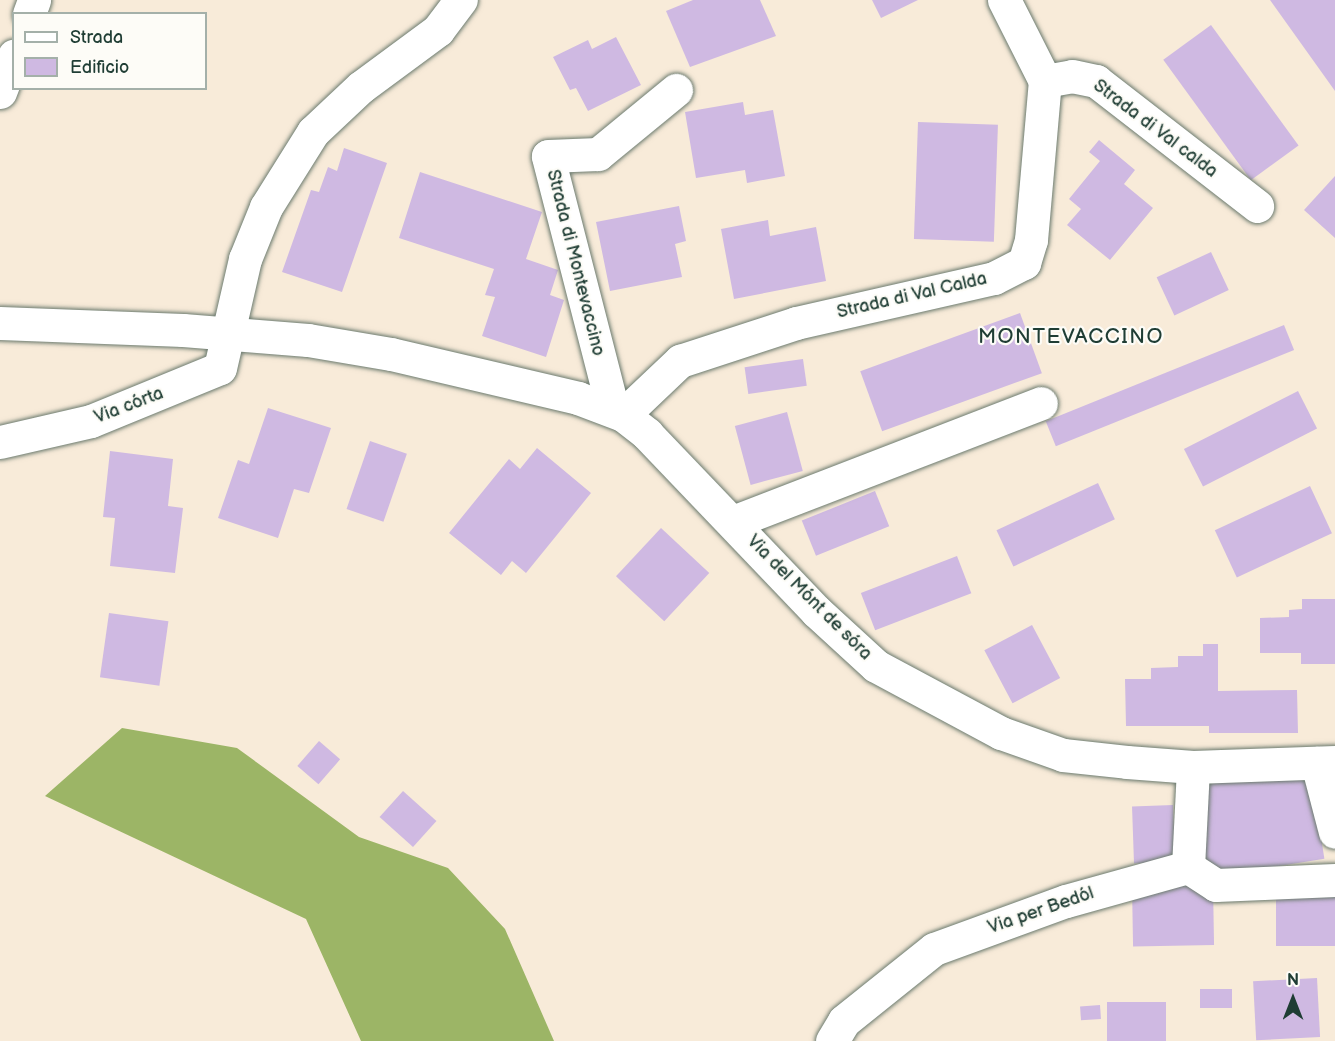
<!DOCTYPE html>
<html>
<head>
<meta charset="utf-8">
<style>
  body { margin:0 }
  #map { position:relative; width:1335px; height:1041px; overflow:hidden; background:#f8ebd9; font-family:"Balsamiq Sans",sans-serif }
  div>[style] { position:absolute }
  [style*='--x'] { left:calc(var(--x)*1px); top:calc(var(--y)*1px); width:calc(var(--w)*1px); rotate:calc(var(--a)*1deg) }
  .forest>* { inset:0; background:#9cb566 }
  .building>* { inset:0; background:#cfb9e2; transform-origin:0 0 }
  .roads { filter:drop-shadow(0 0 2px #6b7a6e) drop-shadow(0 0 2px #6b7a6e) }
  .minor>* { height:33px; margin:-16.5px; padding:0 16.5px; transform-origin:16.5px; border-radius:16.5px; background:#fff }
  span { translate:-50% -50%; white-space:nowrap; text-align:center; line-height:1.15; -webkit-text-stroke:4.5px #fdfcf7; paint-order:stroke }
  .street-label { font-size:18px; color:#1f3d34 }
  .quarter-label { font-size:21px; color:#1f3d34; letter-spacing:1.5px }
  .legend { position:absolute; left:12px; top:12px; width:195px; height:78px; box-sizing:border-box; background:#fdfcf7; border:2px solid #a4b0a9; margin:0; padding:8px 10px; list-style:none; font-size:18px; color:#1f3d34 }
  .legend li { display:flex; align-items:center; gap:12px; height:30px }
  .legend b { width:30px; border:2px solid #a4b0a9 }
  .north { position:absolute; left:1263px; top:969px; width:60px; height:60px; -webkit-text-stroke:4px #fdfcf7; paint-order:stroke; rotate:0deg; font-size:16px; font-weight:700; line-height:24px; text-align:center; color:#1f3d34 }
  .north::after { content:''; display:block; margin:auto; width:21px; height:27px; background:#1f3d34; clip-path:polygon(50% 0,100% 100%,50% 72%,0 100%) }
</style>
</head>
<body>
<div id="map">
  <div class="forest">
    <div style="clip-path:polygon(122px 728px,237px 748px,359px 837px,448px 868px,505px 929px,554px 1041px,361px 1041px,306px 919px,45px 796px)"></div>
  </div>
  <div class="building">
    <div style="clip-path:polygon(693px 0,760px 0,776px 36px,690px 67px,666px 11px)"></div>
    <div style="clip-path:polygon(872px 0,918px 0,881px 18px)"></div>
    <div style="clip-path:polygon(1270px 0,1335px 0,1335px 91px)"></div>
    <div style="left:1211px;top:25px;width:149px;height:59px;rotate:54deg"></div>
    <div style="clip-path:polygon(616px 37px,641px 85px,588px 111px,576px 88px,570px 90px,553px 57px,588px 40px,592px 49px)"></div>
    <div style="clip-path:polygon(743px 102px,745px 115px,773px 110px,785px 176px,747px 183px,745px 170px,696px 178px,685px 112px)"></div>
    <div style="left:918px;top:122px;width:80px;height:117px;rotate:2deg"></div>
    <div style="clip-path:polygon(1099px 140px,1135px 170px,1124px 184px,1153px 208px,1110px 260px,1067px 225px,1081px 209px,1069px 199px,1100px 161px,1089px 152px)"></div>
    <div style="clip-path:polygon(344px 148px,387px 163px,342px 292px,282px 272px,311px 190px,319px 192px,328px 167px,337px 171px)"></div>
    <div style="clip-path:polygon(420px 172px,542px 212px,526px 259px,558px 270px,550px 295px,564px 300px,546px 357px,482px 336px,495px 297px,485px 295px,494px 269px,399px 238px)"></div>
    <div style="clip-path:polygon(1335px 176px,1335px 238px,1304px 210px)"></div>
    <div style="clip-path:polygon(679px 206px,686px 241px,675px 244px,682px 277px,610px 291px,596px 222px)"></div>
    <div style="clip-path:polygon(768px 220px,770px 236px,816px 227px,826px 281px,734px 299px,721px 229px)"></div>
    <div style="left:1211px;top:252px;width:42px;height:60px;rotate:65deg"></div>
    <div style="left:1020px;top:313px;width:64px;height:170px;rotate:70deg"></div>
    <div style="left:1284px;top:325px;width:27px;height:257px;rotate:68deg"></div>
    <div style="left:803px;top:359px;width:27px;height:59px;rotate:82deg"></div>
    <div style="left:1298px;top:391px;width:42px;height:128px;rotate:63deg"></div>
    <div style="clip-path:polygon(268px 408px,331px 428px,309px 493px,294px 489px,278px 538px,218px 518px,238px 460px,249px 464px)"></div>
    <div style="left:787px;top:412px;width:61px;height:54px;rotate:75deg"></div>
    <div style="left:370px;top:441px;width:39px;height:72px;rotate:19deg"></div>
    <div style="clip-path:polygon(537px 448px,591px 493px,526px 573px,512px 561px,501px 575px,449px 533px,509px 459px,520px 469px)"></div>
    <div style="clip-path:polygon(110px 451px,173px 459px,168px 506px,183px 508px,175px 573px,110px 566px,115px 518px,103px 517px)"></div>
    <div style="left:1098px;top:483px;width:40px;height:112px;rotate:65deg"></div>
    <div style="left:1310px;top:486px;width:52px;height:105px;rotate:65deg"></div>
    <div style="left:875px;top:491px;width:38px;height:79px;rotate:68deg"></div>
    <div style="left:661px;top:528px;width:66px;height:66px;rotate:43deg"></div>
    <div style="left:957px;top:556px;width:40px;height:103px;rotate:69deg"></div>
    <div style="clip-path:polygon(1302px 599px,1335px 599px,1335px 664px,1301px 664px,1301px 653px,1260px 653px,1260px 618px,1289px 617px,1289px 610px,1302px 609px)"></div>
    <div style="left:109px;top:613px;width:60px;height:65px;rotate:8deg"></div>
    <div style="left:1032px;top:625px;width:60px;height:54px;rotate:62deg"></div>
    <div style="clip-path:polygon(1203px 644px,1218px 644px,1218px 691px,1297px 690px,1298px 733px,1209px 733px,1209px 726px,1126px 726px,1125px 679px,1151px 679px,1151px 668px,1178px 667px,1178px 656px,1203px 656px)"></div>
    <div style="left:319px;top:741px;width:28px;height:33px;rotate:41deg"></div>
    <div style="left:1310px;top:768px;width:92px;height:117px;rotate:81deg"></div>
    <div style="left:403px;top:791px;width:45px;height:35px;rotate:42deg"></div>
    <div style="left:1173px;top:805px;width:57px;height:41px;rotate:88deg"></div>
    <div style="left:1213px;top:885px;width:60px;height:81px;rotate:89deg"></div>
    <div style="left:1276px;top:895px;width:59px;height:51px"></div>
    <div style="left:1317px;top:978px;width:59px;height:64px;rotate:87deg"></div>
    <div style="left:1200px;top:989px;width:32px;height:19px"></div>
    <div style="left:1107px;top:1002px;width:59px;height:39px"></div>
    <div style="left:1100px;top:1005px;width:14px;height:20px;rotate:86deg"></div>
  </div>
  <div class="roads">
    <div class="minor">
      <div style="--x:29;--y:14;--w:15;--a:-70"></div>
      <div style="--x:1045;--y:81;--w:27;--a:-10"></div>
      <div style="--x:1072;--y:76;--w:25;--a:12"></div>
      <div style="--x:1096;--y:81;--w:204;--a:37.8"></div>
      <div style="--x:0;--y:92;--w:39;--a:-69"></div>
      <div style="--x:0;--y:323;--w:183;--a:2.2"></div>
      <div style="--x:183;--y:330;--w:125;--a:4.6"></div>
      <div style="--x:308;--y:340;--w:84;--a:9.6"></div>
      <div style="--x:391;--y:354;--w:192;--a:13.2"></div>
      <div style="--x:578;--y:398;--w:48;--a:20.7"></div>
      <div style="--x:623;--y:415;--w:31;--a:38"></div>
      <div style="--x:647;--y:434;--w:245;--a:46.3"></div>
      <div style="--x:816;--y:611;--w:81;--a:42.5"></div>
      <div style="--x:876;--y:666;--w:142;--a:28.2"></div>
      <div style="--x:1001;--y:733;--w:66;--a:19.5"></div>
      <div style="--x:1063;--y:755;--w:64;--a:6.2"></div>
      <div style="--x:1127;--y:762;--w:66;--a:4.3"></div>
      <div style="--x:1193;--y:767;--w:142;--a:-2"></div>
      <div style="--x:613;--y:410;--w:262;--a:-104.4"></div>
      <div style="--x:548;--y:156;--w:50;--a:-2.3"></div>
      <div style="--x:598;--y:154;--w:101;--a:-39.4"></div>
      <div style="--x:623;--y:415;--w:79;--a:-43.5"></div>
      <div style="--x:680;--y:361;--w:122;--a:-18.1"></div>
      <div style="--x:796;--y:323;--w:203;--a:-12.8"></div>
      <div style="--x:994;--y:278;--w:34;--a:-27"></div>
      <div style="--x:1024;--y:263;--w:24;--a:-73"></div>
      <div style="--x:1031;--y:240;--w:160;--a:-85"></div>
      <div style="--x:1045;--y:81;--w:91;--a:-116.8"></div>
      <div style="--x:0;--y:442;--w:93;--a:-13"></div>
      <div style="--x:91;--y:421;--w:139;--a:-22.3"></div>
      <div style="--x:220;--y:368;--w:112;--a:-77.1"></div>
      <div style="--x:245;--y:259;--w:56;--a:-68"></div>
      <div style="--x:266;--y:207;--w:89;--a:-57.9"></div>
      <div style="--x:313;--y:132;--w:66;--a:-43.2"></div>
      <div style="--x:361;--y:87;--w:96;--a:-36.5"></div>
      <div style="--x:438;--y:30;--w:38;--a:-53"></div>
      <div style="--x:733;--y:522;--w:330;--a:-21.1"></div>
      <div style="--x:1317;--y:763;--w:71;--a:75.4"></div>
      <div style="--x:1188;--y:867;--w:33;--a:33"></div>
      <div style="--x:1216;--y:885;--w:119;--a:-2.4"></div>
      <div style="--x:1188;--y:867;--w:100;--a:-87.1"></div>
      <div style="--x:832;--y:1041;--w:23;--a:-59"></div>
      <div style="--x:844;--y:1021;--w:115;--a:-38.7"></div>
      <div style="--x:934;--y:949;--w:140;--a:-20"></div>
      <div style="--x:1066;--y:901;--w:127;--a:-15.6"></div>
    </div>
  </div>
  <div class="street-label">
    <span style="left:1155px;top:129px;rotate:37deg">Strada di Val calda</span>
    <span style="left:575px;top:263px;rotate:76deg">Strada di Montevaccino</span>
    <span style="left:912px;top:296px;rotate:-13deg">Strada di Val Calda</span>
    <span style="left:129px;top:406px;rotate:-21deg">Via córta</span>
    <span style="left:809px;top:598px;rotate:45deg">Via del Mónt de sóra</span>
    <span style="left:1041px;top:911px;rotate:-19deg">Via per Bedól</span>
  </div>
  <div class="quarter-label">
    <span style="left:1071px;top:337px">MONTEVACCINO</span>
  </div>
  <ul class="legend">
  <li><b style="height:8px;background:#fff"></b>Strada</li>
  <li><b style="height:16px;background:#cfb9e2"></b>Edificio</li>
  </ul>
  <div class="north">N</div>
</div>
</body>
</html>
